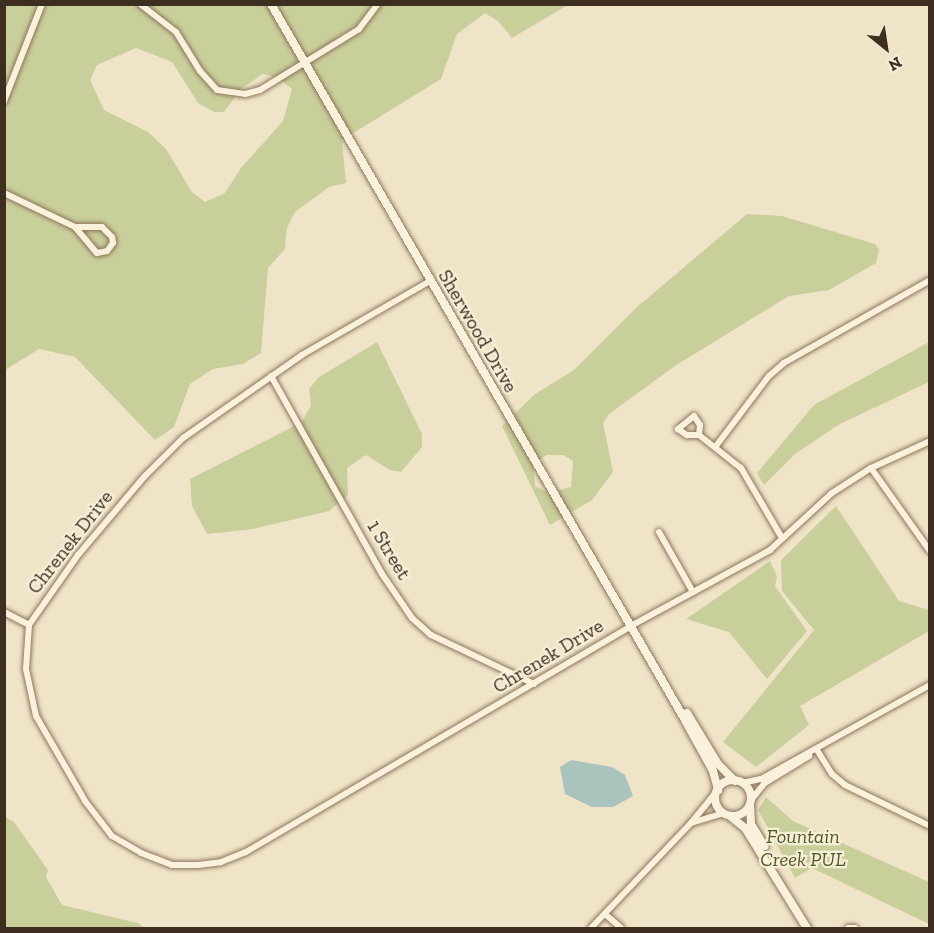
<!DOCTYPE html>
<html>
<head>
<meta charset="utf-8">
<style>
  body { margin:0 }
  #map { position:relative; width:934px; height:933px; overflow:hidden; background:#f0e4c8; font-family:"Zilla Slab",serif }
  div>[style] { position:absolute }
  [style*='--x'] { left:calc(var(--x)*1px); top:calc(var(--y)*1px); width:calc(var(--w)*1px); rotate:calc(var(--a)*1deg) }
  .green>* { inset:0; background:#c9cf9b }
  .water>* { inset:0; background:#a9c4bc }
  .roads { filter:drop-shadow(0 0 2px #8d765c) drop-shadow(0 0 2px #8d765c) }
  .street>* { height:6px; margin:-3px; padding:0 3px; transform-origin:3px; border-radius:3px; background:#faf1dc }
  .secondary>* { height:8px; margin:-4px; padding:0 4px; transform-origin:4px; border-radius:4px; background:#faf1dc }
  .secondary>.ring { margin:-4px; padding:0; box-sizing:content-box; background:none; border:8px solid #faf1dc; border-radius:50% }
  span { translate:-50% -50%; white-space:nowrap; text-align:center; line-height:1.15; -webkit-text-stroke:4.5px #f7eed8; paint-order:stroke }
  .street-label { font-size:20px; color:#3d2e20 }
  .park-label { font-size:20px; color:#4d5a26; font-style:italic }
  .frame { position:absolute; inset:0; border:6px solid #3d2e20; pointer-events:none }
  .north { position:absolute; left:856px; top:18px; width:60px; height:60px; -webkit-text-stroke:4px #f7eed8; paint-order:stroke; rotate:150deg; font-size:16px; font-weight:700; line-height:24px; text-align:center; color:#3d2e20 }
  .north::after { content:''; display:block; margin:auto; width:21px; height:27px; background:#3d2e20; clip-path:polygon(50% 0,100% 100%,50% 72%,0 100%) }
</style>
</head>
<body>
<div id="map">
  <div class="green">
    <div style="clip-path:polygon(evenodd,4px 5px,568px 5px,512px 38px,498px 21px,485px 13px,457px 34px,441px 79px,342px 140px,346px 183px,329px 187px,295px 212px,287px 228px,285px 249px,268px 268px,261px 353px,243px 364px,213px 369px,190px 384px,174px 427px,155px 440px,75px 357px,39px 349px,5px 370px,4px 5px,136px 48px,172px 62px,198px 103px,214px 112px,224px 112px,242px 88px,263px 74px,277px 77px,292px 89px,283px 121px,241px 168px,225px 193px,205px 202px,192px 192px,166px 149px,148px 132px,104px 110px,90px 80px,97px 65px,136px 48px)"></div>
    <div style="clip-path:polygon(evenodd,747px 214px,782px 216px,875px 244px,879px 250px,876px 263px,829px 290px,789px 296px,675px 366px,609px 414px,603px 423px,613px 472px,592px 500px,550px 525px,502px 426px,535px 394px,574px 370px,637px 307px,747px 214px,546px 455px,563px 455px,573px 461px,571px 487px,549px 493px,535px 486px,533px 465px,546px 455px)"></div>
    <div style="clip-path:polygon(377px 342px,422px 434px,422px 447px,401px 472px,390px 470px,366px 455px,347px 468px,348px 495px,329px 511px,253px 529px,207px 534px,192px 506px,190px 479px,302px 422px,311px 405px,309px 389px,319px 377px)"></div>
    <div style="clip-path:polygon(929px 342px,929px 382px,838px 425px,795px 454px,764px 485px,757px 473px,814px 405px)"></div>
    <div style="clip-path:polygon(836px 506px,899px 601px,929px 610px,929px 631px,800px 706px,809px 725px,756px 767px,723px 742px,814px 630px,782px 591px,781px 560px)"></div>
    <div style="clip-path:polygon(770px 561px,777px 576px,775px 586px,807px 631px,767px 679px,729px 632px,686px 619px)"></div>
    <div style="clip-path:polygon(766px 797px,793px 821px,929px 882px,929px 924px,812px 868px,795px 878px,758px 810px)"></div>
    <div style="clip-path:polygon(4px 816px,14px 822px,48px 870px,46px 877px,62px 905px,138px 923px,145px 928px,5px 928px)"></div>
  </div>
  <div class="water">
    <div style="clip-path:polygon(571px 760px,612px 767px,625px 775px,633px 796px,613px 807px,592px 807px,565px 794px,560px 767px)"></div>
  </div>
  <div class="roads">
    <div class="street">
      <div style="--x:140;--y:4;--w:46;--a:37.9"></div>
      <div style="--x:176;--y:32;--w:46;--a:58.4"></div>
      <div style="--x:200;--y:71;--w:25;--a:48"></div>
      <div style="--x:217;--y:90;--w:28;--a:8"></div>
      <div style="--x:245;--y:94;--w:16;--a:-15"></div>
      <div style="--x:260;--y:90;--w:116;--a:-31.6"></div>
      <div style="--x:359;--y:29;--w:31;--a:-53"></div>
      <div style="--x:4;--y:101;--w:104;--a:-68.6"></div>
      <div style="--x:4;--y:193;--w:79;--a:25.6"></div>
      <div style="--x:75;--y:227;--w:34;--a:50"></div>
      <div style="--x:97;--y:253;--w:10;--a:-11"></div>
      <div style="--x:107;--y:251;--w:10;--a:-53"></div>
      <div style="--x:113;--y:243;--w:6;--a:-99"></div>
      <div style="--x:112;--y:237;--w:14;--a:-135"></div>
      <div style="--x:102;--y:227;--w:27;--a:180"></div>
      <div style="--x:430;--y:281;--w:148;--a:150"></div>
      <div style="--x:302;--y:355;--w:145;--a:145.1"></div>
      <div style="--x:183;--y:438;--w:55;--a:135"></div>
      <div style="--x:144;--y:477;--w:102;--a:130.2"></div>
      <div style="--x:78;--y:555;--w:85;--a:125"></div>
      <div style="--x:29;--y:625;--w:44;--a:93.9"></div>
      <div style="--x:26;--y:669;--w:48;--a:78"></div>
      <div style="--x:36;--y:716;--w:98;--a:60"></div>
      <div style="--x:85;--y:801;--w:44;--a:52.4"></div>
      <div style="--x:112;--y:836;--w:34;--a:30"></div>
      <div style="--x:141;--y:853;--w:33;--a:21"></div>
      <div style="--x:172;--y:865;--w:26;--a:0"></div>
      <div style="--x:198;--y:865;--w:23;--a:-7"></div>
      <div style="--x:221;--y:862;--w:27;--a:-22"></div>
      <div style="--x:246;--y:852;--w:444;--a:-30.4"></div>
      <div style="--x:629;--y:627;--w:161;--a:-28.6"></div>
      <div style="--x:770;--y:550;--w:84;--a:-42.6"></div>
      <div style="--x:832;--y:493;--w:46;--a:-32.7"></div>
      <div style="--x:871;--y:468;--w:65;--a:-24.6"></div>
      <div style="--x:271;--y:376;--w:227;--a:60.7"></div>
      <div style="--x:382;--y:574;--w:53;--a:55.7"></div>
      <div style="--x:412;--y:618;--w:25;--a:42"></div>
      <div style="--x:431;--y:635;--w:114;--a:25.4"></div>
      <div style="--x:699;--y:435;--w:10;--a:-84"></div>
      <div style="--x:700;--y:425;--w:11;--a:-124"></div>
      <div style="--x:694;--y:416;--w:21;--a:141"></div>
      <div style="--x:678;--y:429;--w:11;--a:34"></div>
      <div style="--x:687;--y:435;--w:12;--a:0"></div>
      <div style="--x:699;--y:435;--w:53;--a:38.2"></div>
      <div style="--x:741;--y:468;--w:81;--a:59.6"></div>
      <div style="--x:716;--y:446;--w:88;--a:-52.9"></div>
      <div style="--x:769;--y:376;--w:20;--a:-41"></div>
      <div style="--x:784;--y:363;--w:168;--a:-29.6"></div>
      <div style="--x:871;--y:468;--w:102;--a:54.6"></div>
      <div style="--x:659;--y:532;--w:69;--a:60.5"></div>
      <div style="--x:4;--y:612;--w:28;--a:27"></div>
      <div style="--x:817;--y:750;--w:28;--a:58"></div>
      <div style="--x:832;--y:774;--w:17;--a:40"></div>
      <div style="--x:845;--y:785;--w:94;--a:25.8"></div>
      <div style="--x:742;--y:783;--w:19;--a:-12"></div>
      <div style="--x:761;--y:779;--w:193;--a:-29.1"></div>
      <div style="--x:718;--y:790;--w:43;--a:129.3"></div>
      <div style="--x:691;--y:823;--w:34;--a:-17"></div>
      <div style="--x:751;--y:800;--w:22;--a:-51"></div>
      <div style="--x:765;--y:783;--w:52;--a:-31.5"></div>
      <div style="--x:605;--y:914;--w:21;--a:41"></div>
      <div style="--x:591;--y:928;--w:145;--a:-46.4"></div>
      <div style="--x:848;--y:928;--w:7;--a:0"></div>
    </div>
    <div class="secondary">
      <div style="--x:271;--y:4;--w:827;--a:59.96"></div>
      <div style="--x:685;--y:720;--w:58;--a:61.2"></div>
      <div style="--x:713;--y:771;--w:20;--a:75"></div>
      <div style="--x:687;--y:713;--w:60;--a:58.7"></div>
      <div style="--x:718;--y:764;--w:24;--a:45"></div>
      <div class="ring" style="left:715px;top:780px;width:28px;height:28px"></div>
      <div style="--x:750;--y:805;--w:19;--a:87"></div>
      <div style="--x:751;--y:824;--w:26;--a:59"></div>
      <div style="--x:730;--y:816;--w:19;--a:39"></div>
      <div style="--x:745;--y:828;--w:118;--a:58.2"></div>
    </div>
  </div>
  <div class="street-label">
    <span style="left:478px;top:331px;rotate:60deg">Sherwood Drive</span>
    <span style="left:70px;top:542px;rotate:-52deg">Chrenek Drive</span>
    <span style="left:389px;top:550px;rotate:59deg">1 Street</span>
    <span style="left:548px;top:656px;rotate:-31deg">Chrenek Drive</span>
  </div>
  <div class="park-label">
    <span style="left:803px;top:848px">Fountain<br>Creek PUL</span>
  </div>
  <div class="frame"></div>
  <div class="north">N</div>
</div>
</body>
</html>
